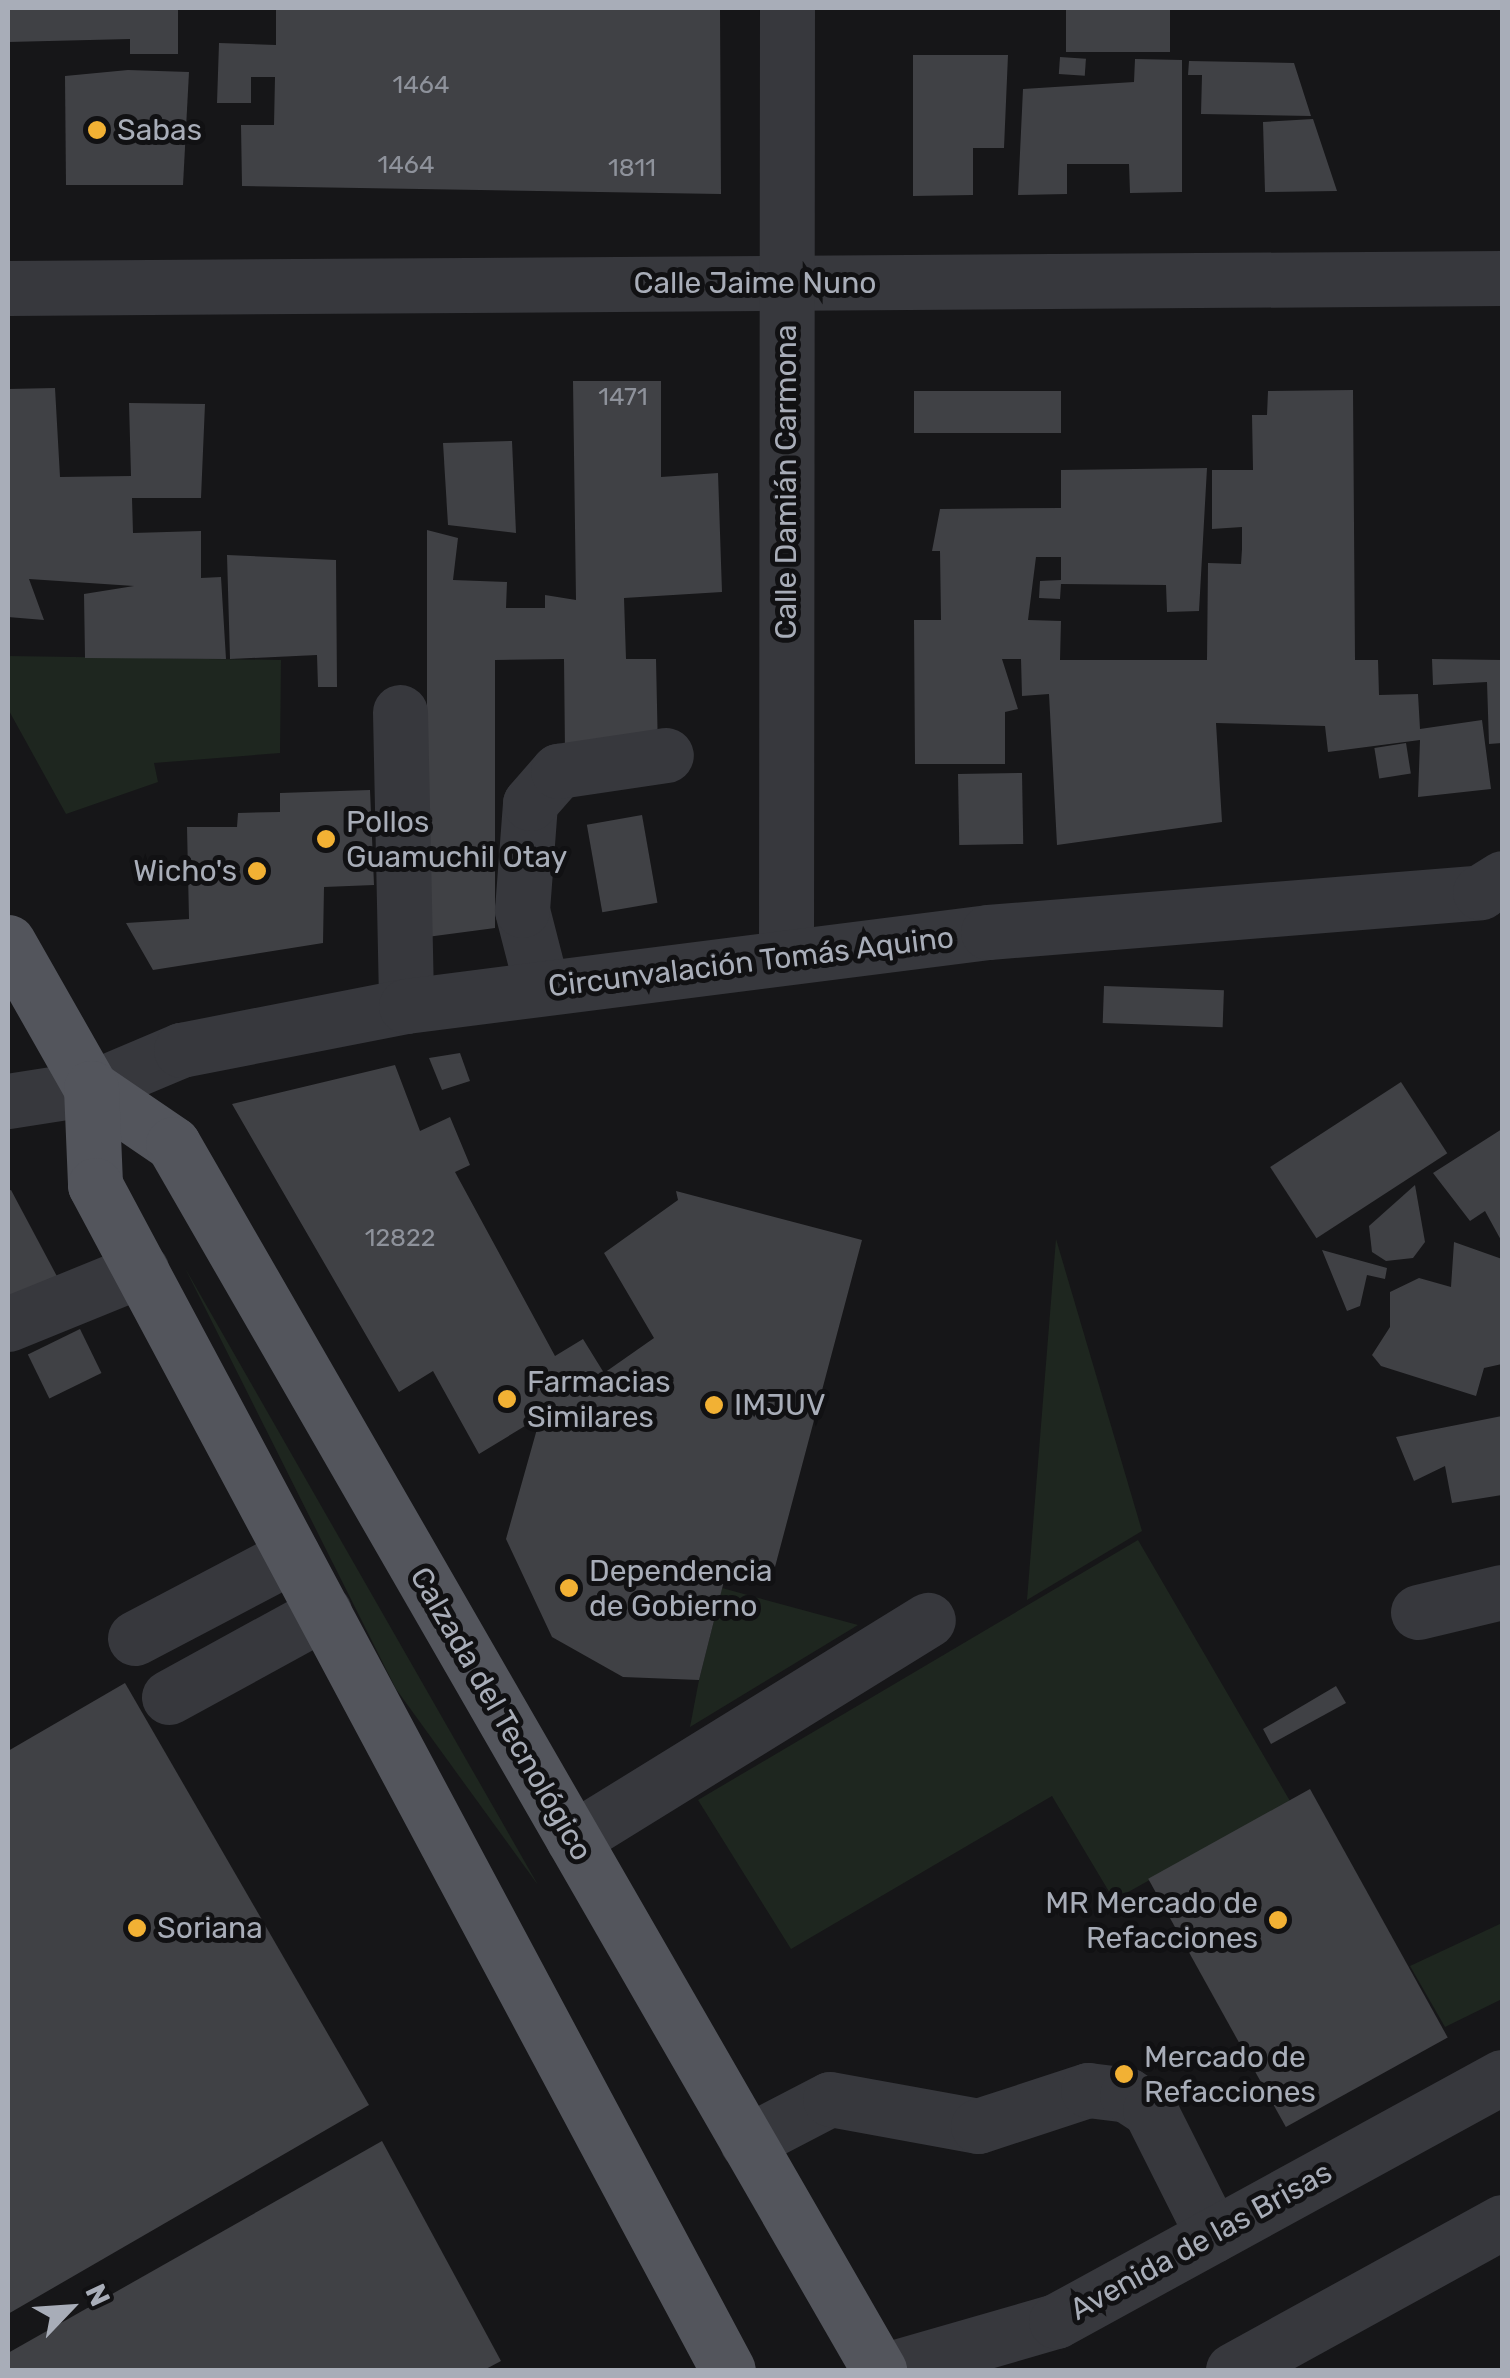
<!DOCTYPE html>
<html>
<head>
<meta charset="utf-8">
<style>
  body { margin:0 }
  #map { position:relative; width:1510px; height:2378px; overflow:hidden; background:#161618; font-family:Rubik,sans-serif }
  div>[style] { position:absolute }
  [style*='--x'] { left:calc(var(--x)*1px); top:calc(var(--y)*1px); width:calc(var(--w)*1px); rotate:calc(var(--a)*1deg) }
  .green>* { inset:0; background:#1e261f }
  .building>* { inset:0; background:#404145; transform-origin:0 0 }
  .minor>* { height:55px; margin:-27.5px; padding:0 27.5px; transform-origin:27.5px; border-radius:27.5px; background:#37383d }
  .major>* { height:55px; margin:-27.5px; padding:0 27.5px; transform-origin:27.5px; border-radius:27.5px; background:#53555c }
  .dots>* { width:28px; height:28px; translate:-50% -50%; box-sizing:border-box; border:5px solid #111113; border-radius:50% }
  span { translate:-50% -50%; white-space:nowrap; text-align:center; line-height:1.15; -webkit-text-stroke:10px #111113; paint-order:stroke }
  .number-label { font-size:25px; color:#8e929b }
  .number-label span { -webkit-text-stroke-width:0 }
  .poi-label { font-size:30px; color:#a8adb8 }
  .left { translate:0 -50%; text-align:left }
  .right { translate:-100% -50%; text-align:right }
  .street-label { font-size:30px; color:#a8adb8 }
  .frame { position:absolute; inset:0; border:10px solid #a8adb8; pointer-events:none }
  .north { position:absolute; left:20px; top:2258px; width:100px; height:100px; -webkit-text-stroke:8px #111113; paint-order:stroke; rotate:65deg; font-size:28px; font-weight:700; line-height:40px; text-align:center; color:#a8adb8 }
  .north::after { content:''; display:block; margin:auto; width:35px; height:45px; background:#a8adb8; clip-path:polygon(50% 0,100% 100%,50% 72%,0 100%) }
</style>
</head>
<body>
<div id="map">
  <div class="green">
    <div style="clip-path:polygon(8px 656px,281px 660px,280px 753px,154px 763px,158px 782px,66px 814px,8px 709px)"></div>
    <div style="clip-path:polygon(1056px 1239px,1142px 1531px,1027px 1600px)"></div>
    <div style="clip-path:polygon(185px 1268px,538px 1885px,396px 1689px)"></div>
    <div style="clip-path:polygon(1138px 1540px,1290px 1801px,1114px 1900px,1052px 1796px,791px 1949px,698px 1800px)"></div>
    <div style="clip-path:polygon(722px 1588px,858px 1625px,690px 1727px,699px 1680px)"></div>
    <div style="clip-path:polygon(1502px 1923px,1502px 1999px,1445px 2027px,1410px 1966px)"></div>
  </div>
  <div class="building">
    <div style="clip-path:polygon(8px 8px,178px 8px,178px 54px,130px 54px,130px 39px,8px 42px)"></div>
    <div style="clip-path:polygon(276px 8px,720px 8px,721px 194px,242px 186px,241px 125px,274px 125px,275px 77px,251px 77px,251px 103px,217px 103px,219px 43px,276px 45px)"></div>
    <div style="left:1066px;top:8px;width:104px;height:44px"></div>
    <div style="clip-path:polygon(913px 55px,1008px 55px,1004px 148px,973px 148px,973px 195px,913px 196px)"></div>
    <div style="left:1060px;top:57px;width:26px;height:17px;rotate:4deg"></div>
    <div style="clip-path:polygon(1135px 59px,1182px 60px,1182px 192px,1130px 193px,1129px 164px,1067px 164px,1067px 194px,1018px 195px,1023px 89px,1134px 82px)"></div>
    <div style="clip-path:polygon(1189px 61px,1294px 63px,1311px 116px,1201px 114px,1202px 75px,1188px 75px)"></div>
    <div style="clip-path:polygon(128px 70px,189px 72px,183px 185px,66px 185px,65px 76px)"></div>
    <div style="clip-path:polygon(1313px 119px,1337px 191px,1265px 192px,1263px 122px)"></div>
    <div style="clip-path:polygon(573px 381px,661px 381px,661px 477px,718px 473px,722px 592px,624px 598px,626px 659px,656px 659px,658px 752px,565px 753px,564px 659px,495px 660px,495px 928px,427px 937px,427px 530px,458px 538px,453px 580px,507px 582px,506px 608px,545px 608px,545px 595px,576px 600px)"></div>
    <div style="clip-path:polygon(55px 388px,60px 477px,131px 476px,129px 403px,205px 404px,201px 498px,132px 498px,133px 533px,201px 531px,201px 578px,221px 577px,226px 659px,85px 658px,84px 594px,134px 586px,29px 579px,44px 620px,8px 617px,8px 389px)"></div>
    <div style="clip-path:polygon(1353px 390px,1355px 660px,1378px 660px,1379px 695px,1418px 694px,1420px 729px,1482px 720px,1491px 789px,1418px 797px,1420px 740px,1328px 752px,1325px 726px,1216px 723px,1222px 822px,1057px 845px,1049px 694px,1022px 696px,1021px 659px,1002px 659px,1018px 709px,1005px 712px,1005px 764px,915px 764px,914px 620px,941px 620px,940px 551px,932px 551px,940px 509px,1061px 508px,1061px 470px,1207px 468px,1199px 611px,1167px 612px,1166px 585px,1061px 584px,1060px 599px,1039px 598px,1040px 581px,1061px 580px,1061px 557px,1036px 557px,1028px 620px,1061px 621px,1060px 660px,1207px 660px,1208px 563px,1241px 564px,1242px 549px,1242px 527px,1212px 529px,1212px 470px,1253px 470px,1252px 415px,1267px 415px,1268px 391px)"></div>
    <div style="left:914px;top:391px;width:147px;height:42px"></div>
    <div style="clip-path:polygon(512px 441px,516px 533px,448px 525px,443px 443px)"></div>
    <div style="clip-path:polygon(227px 555px,336px 560px,337px 687px,318px 687px,317px 655px,230px 659px)"></div>
    <div style="clip-path:polygon(1432px 659px,1502px 660px,1502px 743px,1489px 744px,1487px 682px,1433px 685px)"></div>
    <div style="left:1406px;top:743px;width:31px;height:32px;rotate:81deg"></div>
    <div style="left:1022px;top:773px;width:71px;height:64px;rotate:89deg"></div>
    <div style="clip-path:polygon(370px 790px,374px 885px,324px 887px,323px 943px,153px 970px,126px 923px,189px 919px,187px 827px,237px 827px,238px 813px,280px 812px,280px 793px)"></div>
    <div style="left:642px;top:815px;width:89px;height:56px;rotate:80deg"></div>
    <div style="left:1104px;top:986px;width:120px;height:37px;rotate:2deg"></div>
    <div style="clip-path:polygon(460px 1053px,470px 1081px,442px 1090px,429px 1058px)"></div>
    <div style="clip-path:polygon(395px 1065px,420px 1131px,450px 1117px,470px 1165px,455px 1172px,555px 1356px,583px 1339px,604px 1373px,654px 1338px,604px 1253px,678px 1200px,676px 1191px,862px 1240px,771px 1582px,727px 1569px,699px 1680px,623px 1677px,552px 1637px,506px 1539px,537px 1429px,525px 1426px,479px 1454px,433px 1371px,399px 1392px,232px 1104px)"></div>
    <div style="left:1401px;top:1082px;width:85px;height:156px;rotate:57deg"></div>
    <div style="clip-path:polygon(1502px 1129px,1502px 1242px,1485px 1211px,1470px 1221px,1433px 1173px)"></div>
    <div style="clip-path:polygon(1415px 1185px,1425px 1242px,1413px 1258px,1386px 1261px,1372px 1252px,1369px 1226px)"></div>
    <div style="clip-path:polygon(11px 1190px,60px 1282px,8px 1301px,8px 1191px)"></div>
    <div style="clip-path:polygon(1454px 1242px,1502px 1259px,1502px 1364px,1484px 1368px,1476px 1396px,1381px 1366px,1372px 1355px,1390px 1327px,1390px 1292px,1419px 1278px,1451px 1287px)"></div>
    <div style="clip-path:polygon(1322px 1250px,1387px 1268px,1385px 1279px,1367px 1275px,1360px 1306px,1347px 1311px)"></div>
    <div style="left:80px;top:1329px;width:49px;height:58px;rotate:64deg"></div>
    <div style="clip-path:polygon(1502px 1416px,1502px 1495px,1452px 1503px,1445px 1466px,1414px 1481px,1396px 1437px)"></div>
    <div style="clip-path:polygon(125px 1683px,369px 2105px,8px 2314px,8px 1751px)"></div>
    <div style="clip-path:polygon(1336px 1686px,1346px 1703px,1271px 1744px,1263px 1729px)"></div>
    <div style="left:1310px;top:1789px;width:284px;height:185px;rotate:61deg"></div>
    <div style="clip-path:polygon(382px 2141px,501px 2361px,484px 2370px,8px 2370px,8px 2353px)"></div>
  </div>
  <div class="minor">
    <div style="--x:8;--y:288;--w:1494;--a:-0.38"></div>
    <div style="--x:400;--y:712;--w:294;--a:88.8"></div>
    <div style="--x:786;--y:957;--w:949;--a:-89.94"></div>
    <div style="--x:542;--y:988;--w:81;--a:-104.4"></div>
    <div style="--x:522;--y:910;--w:107;--a:-85.7"></div>
    <div style="--x:530;--y:803;--w:43;--a:-48.8"></div>
    <div style="--x:558;--y:771;--w:109;--a:-8.4"></div>
    <div style="--x:8;--y:1101;--w:84;--a:-8.9"></div>
    <div style="--x:91;--y:1088;--w:98;--a:-22.9"></div>
    <div style="--x:181;--y:1050;--w:229;--a:-11.1"></div>
    <div style="--x:406;--y:1006;--w:587;--a:-7.25"></div>
    <div style="--x:988;--y:932;--w:494;--a:-4.6"></div>
    <div style="--x:1480;--y:892;--w:26;--a:-32"></div>
    <div style="--x:8;--y:1324;--w:144;--a:-22.1"></div>
    <div style="--x:1418;--y:1612;--w:86;--a:-13.4"></div>
    <div style="--x:135;--y:1638;--w:178;--a:-27.7"></div>
    <div style="--x:169;--y:1697;--w:177;--a:-28.7"></div>
    <div style="--x:573;--y:1839;--w:417;--a:-31.7"></div>
    <div style="--x:747;--y:2142;--w:93;--a:-27.4"></div>
    <div style="--x:830;--y:2099;--w:150;--a:10.3"></div>
    <div style="--x:978;--y:2126;--w:116;--a:-18.1"></div>
    <div style="--x:1088;--y:2090;--w:39;--a:7"></div>
    <div style="--x:1127;--y:2095;--w:27;--a:33"></div>
    <div style="--x:1150;--y:2110;--w:140;--a:63.3"></div>
    <div style="--x:886;--y:2370;--w:177;--a:-16.1"></div>
    <div style="--x:1056;--y:2321;--w:508;--a:-28.68"></div>
    <div style="--x:1233;--y:2370;--w:307;--a:-28.8"></div>
  </div>
  <div class="major">
    <div style="--x:8;--y:942;--w:168;--a:60.4"></div>
    <div style="--x:91;--y:1088;--w:99;--a:34.3"></div>
    <div style="--x:173;--y:1144;--w:1415;--a:60.06"></div>
    <div style="--x:91;--y:1088;--w:97;--a:87.6"></div>
    <div style="--x:95;--y:1185;--w:1343;--a:61.89"></div>
  </div>
  <div class="dots">
    <div style="left:97px;top:130px;background:#f2b134"></div>
    <div style="left:326px;top:839px;background:#f2b134"></div>
    <div style="left:257px;top:871px;background:#f2b134"></div>
    <div style="left:507px;top:1399px;background:#f2b134"></div>
    <div style="left:714px;top:1405px;background:#f2b134"></div>
    <div style="left:569px;top:1588px;background:#f2b134"></div>
    <div style="left:1278px;top:1920px;background:#f2b134"></div>
    <div style="left:137px;top:1928px;background:#f2b134"></div>
    <div style="left:1124px;top:2074px;background:#f2b134"></div>
  </div>
  <div class="number-label">
    <span style="left:421px;top:85px">1464</span>
    <span style="left:406px;top:165px">1464</span>
    <span style="left:632px;top:168px">1811</span>
    <span style="left:623px;top:397px">1471</span>
    <span style="left:400px;top:1238px">12822</span>
  </div>
  <div class="poi-label">
    <span class="left" style="left:117px;top:130px">Sabas</span>
    <span class="left" style="left:346px;top:839px">Pollos<br>Guamuchil Otay</span>
    <span class="right" style="left:237px;top:871px">Wicho's</span>
    <span class="left" style="left:527px;top:1399px">Farmacias<br>Similares</span>
    <span class="left" style="left:734px;top:1405px">IMJUV</span>
    <span class="left" style="left:589px;top:1588px">Dependencia<br>de Gobierno</span>
    <span class="right" style="left:1258px;top:1920px">MR Mercado de<br>Refacciones</span>
    <span class="left" style="left:157px;top:1928px">Soriana</span>
    <span class="left" style="left:1144px;top:2074px">Mercado de<br>Refacciones</span>
  </div>
  <div class="street-label">
    <span style="left:755px;top:283px">Calle Jaime Nuno</span>
    <span style="left:786px;top:482px;rotate:-90deg">Calle Damián Carmona</span>
    <span style="left:751px;top:962px;rotate:-7deg">Circunvalación Tomás Aquino</span>
    <span style="left:501px;top:1714px;rotate:60deg">Calzada del Tecnológico</span>
    <span style="left:1201px;top:2241px;rotate:-29deg">Avenida de las Brisas</span>
  </div>
  <div class="frame"></div>
  <div class="north">N</div>
</div>
</body>
</html>
